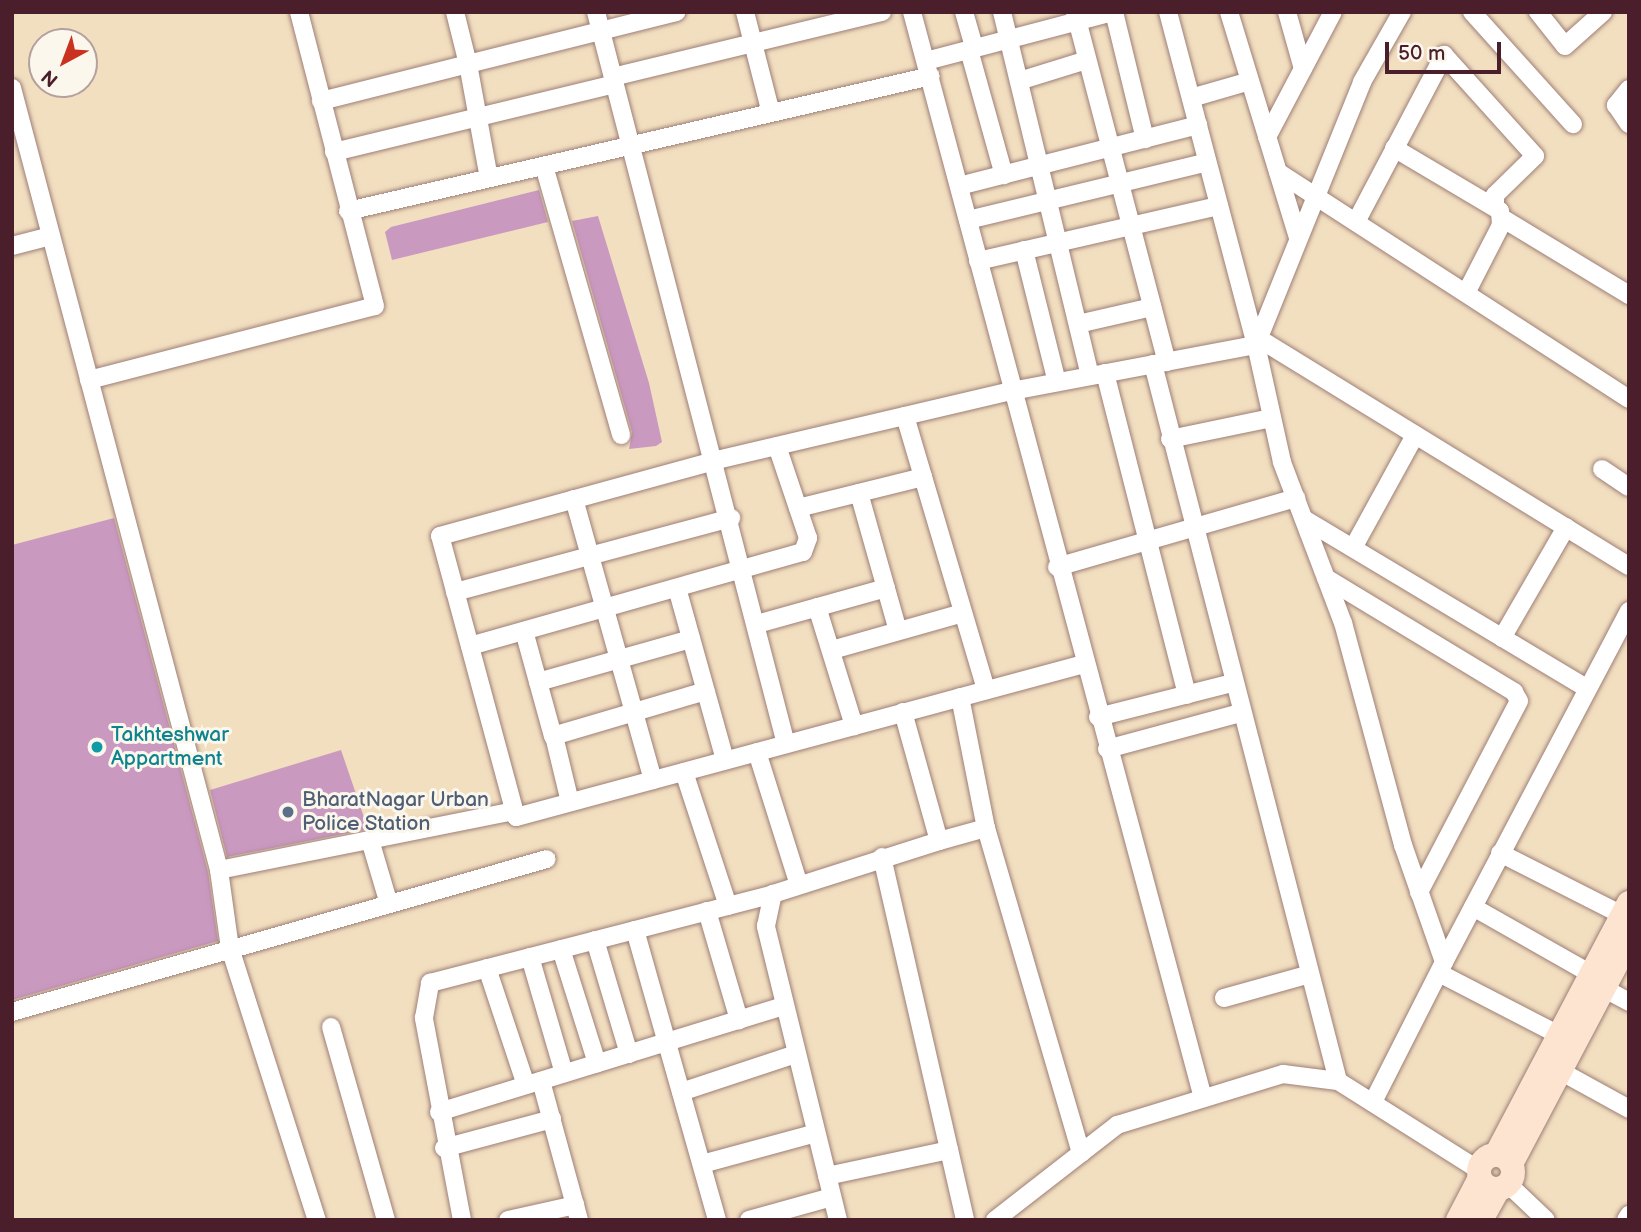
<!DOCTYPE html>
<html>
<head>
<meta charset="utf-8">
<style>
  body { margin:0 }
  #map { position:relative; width:1641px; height:1232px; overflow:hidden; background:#f2dfc0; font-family:"Balsamiq Sans",sans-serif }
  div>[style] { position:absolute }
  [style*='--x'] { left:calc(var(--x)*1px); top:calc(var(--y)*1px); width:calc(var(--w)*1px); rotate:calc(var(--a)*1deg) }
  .building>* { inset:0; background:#ca99c0 }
  .roads { filter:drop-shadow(0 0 2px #9e7f76) drop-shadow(0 0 2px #9e7f76) }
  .street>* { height:18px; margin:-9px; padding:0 9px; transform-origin:9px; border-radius:9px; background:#fff }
  .secondary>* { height:24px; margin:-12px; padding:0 12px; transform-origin:12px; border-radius:12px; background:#fde4d0 }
  .secondary>.ring { margin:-12px; padding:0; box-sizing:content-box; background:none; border:24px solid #fde4d0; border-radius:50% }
  .dots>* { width:19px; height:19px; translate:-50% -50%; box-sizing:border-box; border:4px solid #fbf7ec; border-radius:50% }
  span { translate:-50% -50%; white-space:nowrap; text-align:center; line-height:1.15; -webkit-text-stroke:6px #fbf7ec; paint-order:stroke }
  .culture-label { font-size:21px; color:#0d838f }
  .left { translate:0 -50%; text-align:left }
  .service-label { font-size:21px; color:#4e5e75 }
  .frame { position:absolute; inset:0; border:14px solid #4a1f2b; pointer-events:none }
  .north { position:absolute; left:28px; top:28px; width:70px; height:70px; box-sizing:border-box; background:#fbf7ec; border:2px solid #b4a19f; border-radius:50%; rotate:221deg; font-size:19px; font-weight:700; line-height:28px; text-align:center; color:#4a1f2b }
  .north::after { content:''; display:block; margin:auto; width:24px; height:32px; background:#c8321e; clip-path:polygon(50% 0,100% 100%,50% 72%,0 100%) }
  .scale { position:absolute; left:1385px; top:42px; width:116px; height:32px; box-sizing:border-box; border:4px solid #4a1f2b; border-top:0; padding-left:9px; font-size:21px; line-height:24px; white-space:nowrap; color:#4a1f2b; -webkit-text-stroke:5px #fbf7ec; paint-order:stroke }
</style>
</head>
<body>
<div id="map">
  <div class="building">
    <div style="clip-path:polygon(539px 190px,548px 222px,392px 260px,385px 232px,391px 227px)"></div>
    <div style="clip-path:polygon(598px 216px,649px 383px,662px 442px,656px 446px,629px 449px,632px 432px,572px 221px)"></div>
    <div style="clip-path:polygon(114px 518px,208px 872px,218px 941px,12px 1000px,12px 545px)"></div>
    <div style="clip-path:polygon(341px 750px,368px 829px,227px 857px,210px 790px)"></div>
  </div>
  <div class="roads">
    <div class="street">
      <div style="--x:455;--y:12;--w:54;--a:76"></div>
      <div style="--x:468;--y:64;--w:215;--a:-14"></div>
      <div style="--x:596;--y:12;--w:756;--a:75.45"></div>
      <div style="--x:745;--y:12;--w:104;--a:75.6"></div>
      <div style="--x:912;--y:12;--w:1124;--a:75"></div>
      <div style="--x:964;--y:12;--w:37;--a:74"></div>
      <div style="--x:1002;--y:12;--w:374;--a:76.4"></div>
      <div style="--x:1075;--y:12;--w:362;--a:75.3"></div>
      <div style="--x:1114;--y:12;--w:131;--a:76.3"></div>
      <div style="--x:1168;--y:12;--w:344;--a:75.2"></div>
      <div style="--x:1229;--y:12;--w:235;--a:73"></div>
      <div style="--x:1287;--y:12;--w:59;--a:74.3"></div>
      <div style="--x:1472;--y:12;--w:151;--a:48"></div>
      <div style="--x:1538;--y:12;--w:43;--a:51.5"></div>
      <div style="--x:1565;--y:46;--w:51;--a:-41.8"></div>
      <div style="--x:969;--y:50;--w:130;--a:74.4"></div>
      <div style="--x:926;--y:61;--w:193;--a:-14.7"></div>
      <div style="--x:613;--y:77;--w:277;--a:-13.6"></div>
      <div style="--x:1019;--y:81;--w:71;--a:-17.2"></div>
      <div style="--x:12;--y:88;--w:809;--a:75.17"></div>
      <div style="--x:219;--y:870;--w:79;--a:82"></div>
      <div style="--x:230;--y:948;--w:286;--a:72.3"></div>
      <div style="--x:1629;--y:89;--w:21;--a:129"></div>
      <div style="--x:1616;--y:105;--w:23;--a:56"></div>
      <div style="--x:1191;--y:98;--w:61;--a:-16.1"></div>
      <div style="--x:321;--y:101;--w:152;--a:-14.1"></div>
      <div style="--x:468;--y:64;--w:116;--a:79.6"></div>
      <div style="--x:1267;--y:137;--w:141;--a:-62.2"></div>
      <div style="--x:1394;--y:148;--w:123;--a:30.7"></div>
      <div style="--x:1500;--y:211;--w:14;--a:86"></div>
      <div style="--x:1501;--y:225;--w:76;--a:117.2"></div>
      <div style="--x:334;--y:152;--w:289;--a:-13.6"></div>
      <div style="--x:544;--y:166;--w:280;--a:74"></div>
      <div style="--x:1278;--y:172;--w:418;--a:32.9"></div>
      <div style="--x:959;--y:186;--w:247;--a:-14.3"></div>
      <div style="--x:348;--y:211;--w:598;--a:-13.04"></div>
      <div style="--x:1502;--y:218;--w:149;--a:31.2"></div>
      <div style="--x:968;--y:220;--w:246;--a:-13.6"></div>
      <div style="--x:1356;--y:222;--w:189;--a:-62.2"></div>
      <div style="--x:1444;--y:55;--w:136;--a:48"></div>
      <div style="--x:1535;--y:156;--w:56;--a:135.7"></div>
      <div style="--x:1495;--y:195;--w:11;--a:90"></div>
      <div style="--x:12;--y:246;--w:40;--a:-14.4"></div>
      <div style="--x:1024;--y:250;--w:136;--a:76"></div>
      <div style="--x:978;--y:261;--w:247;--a:-12.9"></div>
      <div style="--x:1078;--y:324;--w:76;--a:-12.9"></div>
      <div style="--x:1153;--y:364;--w:740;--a:75.53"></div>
      <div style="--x:1105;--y:373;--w:332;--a:75.7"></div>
      <div style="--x:89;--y:380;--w:295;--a:-14.5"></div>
      <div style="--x:375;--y:306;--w:304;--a:-104.5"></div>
      <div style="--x:905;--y:416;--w:286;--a:73.5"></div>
      <div style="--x:1170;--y:439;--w:103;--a:-11.7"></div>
      <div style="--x:1602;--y:469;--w:32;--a:34"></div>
      <div style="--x:859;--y:493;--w:143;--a:74.2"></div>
      <div style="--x:574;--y:499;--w:292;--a:74.3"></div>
      <div style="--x:798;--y:508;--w:129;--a:-13.9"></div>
      <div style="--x:1304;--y:519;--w:329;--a:30.9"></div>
      <div style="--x:1353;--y:548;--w:129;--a:-61.2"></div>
      <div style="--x:1057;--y:567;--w:249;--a:-16.1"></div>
      <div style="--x:1326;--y:578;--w:220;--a:31.2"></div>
      <div style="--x:1514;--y:692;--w:10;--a:61"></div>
      <div style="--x:1519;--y:701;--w:216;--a:117.6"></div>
      <div style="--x:677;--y:588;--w:179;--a:74.4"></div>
      <div style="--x:455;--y:592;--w:286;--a:-15"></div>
      <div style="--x:817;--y:607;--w:125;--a:72.7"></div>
      <div style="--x:757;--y:624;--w:134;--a:-15.6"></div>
      <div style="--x:524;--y:631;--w:109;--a:74.6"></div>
      <div style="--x:553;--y:736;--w:159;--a:-16.4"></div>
      <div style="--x:1502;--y:638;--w:128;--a:-60"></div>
      <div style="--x:470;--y:646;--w:346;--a:-15.8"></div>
      <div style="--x:803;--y:552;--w:15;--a:-70"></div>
      <div style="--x:808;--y:538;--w:97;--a:-108.6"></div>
      <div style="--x:832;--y:650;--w:136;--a:-15.8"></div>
      <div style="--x:1084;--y:664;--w:588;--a:164.92"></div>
      <div style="--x:516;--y:817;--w:291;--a:-105.1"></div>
      <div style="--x:440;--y:536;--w:287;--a:-15.3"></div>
      <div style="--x:717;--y:460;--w:303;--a:-13.2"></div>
      <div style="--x:1012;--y:391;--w:258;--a:-10.7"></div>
      <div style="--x:1266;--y:343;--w:426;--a:31.6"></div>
      <div style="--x:538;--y:682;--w:159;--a:-15.7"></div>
      <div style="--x:960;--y:697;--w:134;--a:78.8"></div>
      <div style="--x:903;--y:712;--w:134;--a:74.4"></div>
      <div style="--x:1098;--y:717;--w:138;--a:-14.2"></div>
      <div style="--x:554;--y:736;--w:68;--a:76.4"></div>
      <div style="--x:1107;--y:749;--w:138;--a:-15.1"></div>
      <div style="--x:757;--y:752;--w:139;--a:72.5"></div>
      <div style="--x:684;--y:772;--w:141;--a:71.8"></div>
      <div style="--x:370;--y:840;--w:67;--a:73.5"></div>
      <div style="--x:1500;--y:853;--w:137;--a:26.9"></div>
      <div style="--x:882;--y:857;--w:372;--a:77.1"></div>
      <div style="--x:219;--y:870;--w:301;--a:-11.3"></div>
      <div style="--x:1473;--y:907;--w:136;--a:29.6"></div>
      <div style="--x:707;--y:911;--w:114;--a:73.6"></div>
      <div style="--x:635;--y:930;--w:301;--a:74.2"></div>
      <div style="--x:595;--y:940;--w:119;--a:73.4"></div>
      <div style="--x:561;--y:949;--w:120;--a:72.5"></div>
      <div style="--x:530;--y:957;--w:121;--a:73.7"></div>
      <div style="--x:1444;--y:962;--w:397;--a:-62.2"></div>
      <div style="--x:487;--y:968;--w:123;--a:71.6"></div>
      <div style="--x:1439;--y:973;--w:135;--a:27.3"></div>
      <div style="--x:1603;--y:988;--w:30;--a:28"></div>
      <div style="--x:1224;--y:998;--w:89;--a:-15.6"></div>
      <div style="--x:12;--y:1012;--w:556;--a:-15.96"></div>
      <div style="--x:331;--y:1027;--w:201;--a:74.1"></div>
      <div style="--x:1560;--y:1071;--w:79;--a:28.8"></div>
      <div style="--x:541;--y:1081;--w:144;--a:74.7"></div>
      <div style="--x:681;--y:1092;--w:121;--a:-18.3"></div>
      <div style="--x:1373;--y:1102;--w:157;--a:-63.1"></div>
      <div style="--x:1444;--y:962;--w:124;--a:-109.3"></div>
      <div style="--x:1403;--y:845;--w:230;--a:-105.1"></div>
      <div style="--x:1343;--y:623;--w:172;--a:-110.8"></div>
      <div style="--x:1282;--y:462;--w:120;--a:-102.5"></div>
      <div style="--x:1256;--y:345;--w:284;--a:-68"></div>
      <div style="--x:1362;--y:82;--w:81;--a:-60.3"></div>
      <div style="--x:439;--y:1112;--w:361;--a:-17.1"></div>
      <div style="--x:444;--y:1148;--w:112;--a:-15"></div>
      <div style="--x:702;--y:1164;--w:118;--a:-15.2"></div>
      <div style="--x:827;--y:1176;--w:125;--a:-12"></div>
      <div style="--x:1508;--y:1184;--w:52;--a:43.5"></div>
      <div style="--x:462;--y:1220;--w:206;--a:-100.7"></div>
      <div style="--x:424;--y:1018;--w:36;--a:-80"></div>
      <div style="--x:430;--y:983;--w:354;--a:-14.5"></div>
      <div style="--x:508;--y:1220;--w:69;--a:-12.6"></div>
      <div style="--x:749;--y:1220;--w:86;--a:-15.5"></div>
      <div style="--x:838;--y:1220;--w:303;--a:-103.8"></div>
      <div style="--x:766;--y:926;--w:33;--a:-78"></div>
      <div style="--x:773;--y:894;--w:174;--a:-17.7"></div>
      <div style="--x:939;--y:841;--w:49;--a:-15.5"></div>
      <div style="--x:986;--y:828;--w:339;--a:73.7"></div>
      <div style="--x:995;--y:1220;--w:155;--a:-37.9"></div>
      <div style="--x:1117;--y:1125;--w:174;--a:-17.1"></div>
      <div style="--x:1283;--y:1074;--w:55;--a:7.3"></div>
      <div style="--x:1338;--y:1081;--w:167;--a:32.3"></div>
      <div style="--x:1626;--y:1220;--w:6;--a:-59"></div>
    </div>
    <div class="secondary">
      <div style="--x:1496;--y:1155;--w:285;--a:-62.2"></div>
      <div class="ring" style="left:1479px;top:1155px;width:10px;height:10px"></div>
      <div style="--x:1511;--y:1164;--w:253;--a:-62.2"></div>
      <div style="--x:1458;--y:1220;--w:47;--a:-62.4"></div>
      <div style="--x:1481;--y:1220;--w:35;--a:-61"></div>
    </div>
  </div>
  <div class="dots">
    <div style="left:97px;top:747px;background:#0f9aa8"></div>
    <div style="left:288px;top:812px;background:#5c6f8a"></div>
  </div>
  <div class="culture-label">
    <span class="left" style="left:111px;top:747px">Takhteshwar<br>Appartment</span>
  </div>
  <div class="service-label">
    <span class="left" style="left:302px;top:812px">BharatNagar Urban<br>Police Station</span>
  </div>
  <div class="frame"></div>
  <div class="north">N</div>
  <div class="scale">50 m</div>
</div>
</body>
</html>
